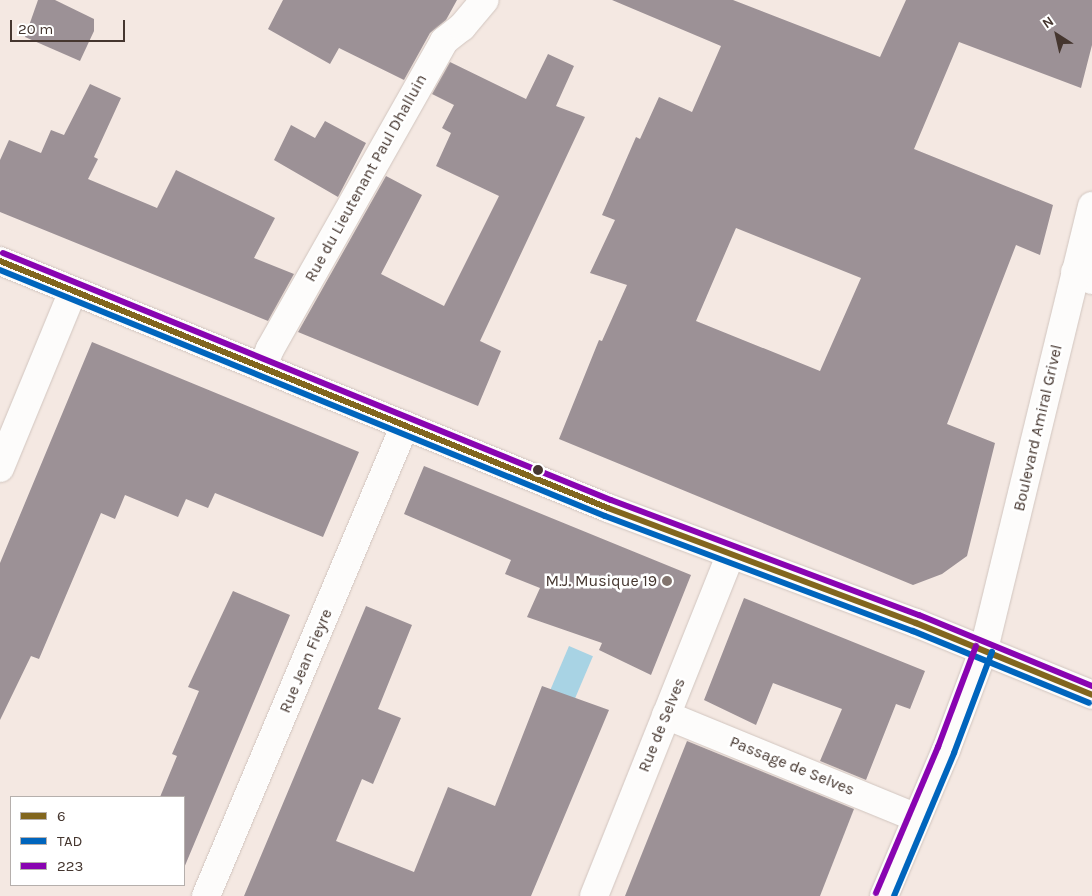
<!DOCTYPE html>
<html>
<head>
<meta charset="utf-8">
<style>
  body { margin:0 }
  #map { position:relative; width:1092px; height:896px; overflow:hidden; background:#f4e8e2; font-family:Karla,sans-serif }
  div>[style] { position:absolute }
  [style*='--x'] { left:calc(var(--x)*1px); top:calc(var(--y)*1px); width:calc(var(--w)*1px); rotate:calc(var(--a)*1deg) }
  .water>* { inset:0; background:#a8d3e4; transform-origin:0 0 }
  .building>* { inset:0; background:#9c9196 }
  .roads { filter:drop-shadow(0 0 1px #d1c5bf) drop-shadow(0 0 1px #d1c5bf) }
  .minor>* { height:28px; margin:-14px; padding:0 14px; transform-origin:14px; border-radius:14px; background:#fdfcfb }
  .secondary>* { height:28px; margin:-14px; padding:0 14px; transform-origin:14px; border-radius:14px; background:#fdfcfb }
  .primary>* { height:28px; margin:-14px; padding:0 14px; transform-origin:14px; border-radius:14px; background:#fdfcfb }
  .bus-1>* { height:6px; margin:-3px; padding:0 3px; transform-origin:3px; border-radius:3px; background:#82661e }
  .bus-2>* { height:6px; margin:-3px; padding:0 3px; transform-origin:3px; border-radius:3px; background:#0065bd }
  .bus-3>* { height:6px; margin:-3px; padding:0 3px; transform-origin:3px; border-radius:3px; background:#8904b1 }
  .dots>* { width:14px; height:14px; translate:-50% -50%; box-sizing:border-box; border:2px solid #fff; border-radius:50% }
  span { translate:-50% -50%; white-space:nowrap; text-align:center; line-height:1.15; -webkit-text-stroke:5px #fff; paint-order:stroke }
  .street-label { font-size:16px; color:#45362f }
  .poi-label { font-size:16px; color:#45362f }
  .right { translate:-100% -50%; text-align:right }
  .legend { position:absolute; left:10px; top:796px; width:175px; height:90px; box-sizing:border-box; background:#fff; border:1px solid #b5afac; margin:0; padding:6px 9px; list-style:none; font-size:15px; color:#45362f }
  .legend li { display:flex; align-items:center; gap:10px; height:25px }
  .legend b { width:25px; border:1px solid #b5afac }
  .north { position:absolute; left:1032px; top:10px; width:50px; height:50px; -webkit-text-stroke:4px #fff; paint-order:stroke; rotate:325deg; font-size:14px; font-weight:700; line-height:20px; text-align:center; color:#45362f }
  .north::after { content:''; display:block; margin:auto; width:18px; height:22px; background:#45362f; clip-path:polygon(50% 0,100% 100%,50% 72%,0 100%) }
  .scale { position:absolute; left:10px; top:20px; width:115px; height:22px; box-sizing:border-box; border:2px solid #45362f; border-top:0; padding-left:6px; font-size:15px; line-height:18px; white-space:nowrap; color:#45362f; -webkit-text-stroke:4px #fff; paint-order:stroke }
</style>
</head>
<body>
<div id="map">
  <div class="water">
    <div style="left:569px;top:646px;width:26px;height:50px;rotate:23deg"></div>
  </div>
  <div class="building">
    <div style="clip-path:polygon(38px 0,55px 0,94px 19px,94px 31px,80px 61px,25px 37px)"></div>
    <div style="clip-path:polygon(283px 0,457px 0,446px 20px,430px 33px,404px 80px,339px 48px,330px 64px,268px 29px)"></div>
    <div style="clip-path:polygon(evenodd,612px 0,733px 0,880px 57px,906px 0,1092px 0,1092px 45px,1081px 88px,959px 42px,914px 149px,1053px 205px,1040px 255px,1016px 245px,947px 424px,995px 443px,967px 556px,942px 574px,913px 585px,559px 439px,599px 340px,602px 341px,627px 285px,590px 273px,615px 220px,602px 215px,636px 137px,640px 139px,659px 97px,692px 112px,721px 46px,612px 0,736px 228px,861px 278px,820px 371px,696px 321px,736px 228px)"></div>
    <div style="clip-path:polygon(548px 54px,574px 66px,556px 106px,585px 117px,480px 341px,501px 351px,478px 406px,298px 332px,386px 176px,422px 195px,381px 274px,444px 306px,499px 196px,436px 166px,451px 133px,442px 128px,454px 105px,432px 94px,450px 62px,526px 99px)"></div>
    <div style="clip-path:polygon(90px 84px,121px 98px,94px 157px,98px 159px,88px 179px,157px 208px,176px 170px,275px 218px,254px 258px,294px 274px,268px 321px,0 212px,0 160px,9px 140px,41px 153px,51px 130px,64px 135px)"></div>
    <div style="clip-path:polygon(325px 121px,366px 143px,338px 197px,274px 160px,291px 125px,315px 138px)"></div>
    <div style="clip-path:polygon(92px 342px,359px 452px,323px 537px,215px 493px,208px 508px,186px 499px,178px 517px,125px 495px,115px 519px,101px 513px,39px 659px,31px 656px,0 720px,0 563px)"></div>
    <div style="clip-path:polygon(424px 466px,691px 575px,651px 675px,599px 650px,602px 643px,527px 617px,540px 588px,505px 574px,511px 560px,404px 514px)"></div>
    <div style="clip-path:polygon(233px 591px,290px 615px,184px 868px,184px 797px,160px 797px,177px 756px,172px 754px,199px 691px,188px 687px)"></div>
    <div style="clip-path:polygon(744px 598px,925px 671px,910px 709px,896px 704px,866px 780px,820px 761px,842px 709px,773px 683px,756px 725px,704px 700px)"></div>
    <div style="clip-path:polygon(366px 606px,412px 625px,378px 709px,401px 718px,373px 784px,362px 779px,336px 841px,414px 872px,448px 787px,495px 806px,542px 686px,609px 710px,531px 896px,244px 896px)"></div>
    <div style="clip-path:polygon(687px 741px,854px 809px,820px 896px,625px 896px)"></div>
  </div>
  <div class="roads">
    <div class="minor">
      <div style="--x:1075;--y:272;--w:19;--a:25"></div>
      <div style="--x:263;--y:367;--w:19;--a:-69"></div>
      <div style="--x:270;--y:349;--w:354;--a:-60.5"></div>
      <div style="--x:444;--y:41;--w:23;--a:-38"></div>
      <div style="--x:462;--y:27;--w:35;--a:-50"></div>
      <div style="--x:0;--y:468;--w:191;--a:-67.6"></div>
      <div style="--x:666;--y:715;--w:271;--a:22.3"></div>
      <div style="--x:206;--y:896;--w:511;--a:-67.1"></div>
      <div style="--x:594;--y:896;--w:368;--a:-68.2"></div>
    </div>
    <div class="secondary">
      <div style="--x:0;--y:261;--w:656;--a:22.11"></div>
      <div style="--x:608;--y:508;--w:329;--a:20.5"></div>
      <div style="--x:916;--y:623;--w:190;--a:22.2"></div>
    </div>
    <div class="primary">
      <div style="--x:884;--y:896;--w:159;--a:-67"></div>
      <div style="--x:946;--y:750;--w:108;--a:-69.4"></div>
      <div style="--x:984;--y:649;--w:456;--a:-76.3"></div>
    </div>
  </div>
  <div class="bus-1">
    <div style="--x:0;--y:261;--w:656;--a:22.11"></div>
    <div style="--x:608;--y:508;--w:329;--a:20.5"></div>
    <div style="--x:916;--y:623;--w:190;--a:22.2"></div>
  </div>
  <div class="bus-2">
    <div style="--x:0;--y:270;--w:653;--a:22.13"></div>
    <div style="--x:605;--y:516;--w:329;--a:20.5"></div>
    <div style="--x:913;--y:631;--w:190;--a:22.2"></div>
    <div style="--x:894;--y:896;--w:155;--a:-67.2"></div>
    <div style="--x:954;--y:753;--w:108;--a:-69.4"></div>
  </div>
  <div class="bus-3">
    <div style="--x:3;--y:253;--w:656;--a:22.11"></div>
    <div style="--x:611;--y:500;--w:329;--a:20.5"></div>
    <div style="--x:919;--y:615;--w:187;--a:22.3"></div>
    <div style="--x:876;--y:893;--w:159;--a:-67"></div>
    <div style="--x:938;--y:747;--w:108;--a:-69.4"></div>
  </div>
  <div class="dots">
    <div style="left:538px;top:470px;background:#45362f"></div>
    <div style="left:667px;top:581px;background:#82746e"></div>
  </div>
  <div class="street-label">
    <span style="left:366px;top:178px;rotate:-61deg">Rue du Lieutenant Paul Dhalluin</span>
    <span style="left:1038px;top:428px;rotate:-77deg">Boulevard Amiral Grivel</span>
    <span style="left:306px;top:661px;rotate:-67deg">Rue Jean Fieyre</span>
    <span style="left:662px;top:725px;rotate:-68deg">Rue de Selves</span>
    <span style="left:792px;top:766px;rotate:22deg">Passage de Selves</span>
  </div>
  <div class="poi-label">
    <span class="right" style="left:657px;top:581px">M.J. Musique 19</span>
  </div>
  <ul class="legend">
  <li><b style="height:6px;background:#82661e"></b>6</li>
  <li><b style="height:6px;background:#0065bd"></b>TAD</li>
  <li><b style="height:6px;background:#8904b1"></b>223</li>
  </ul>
  <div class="north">N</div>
  <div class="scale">20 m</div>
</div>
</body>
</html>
